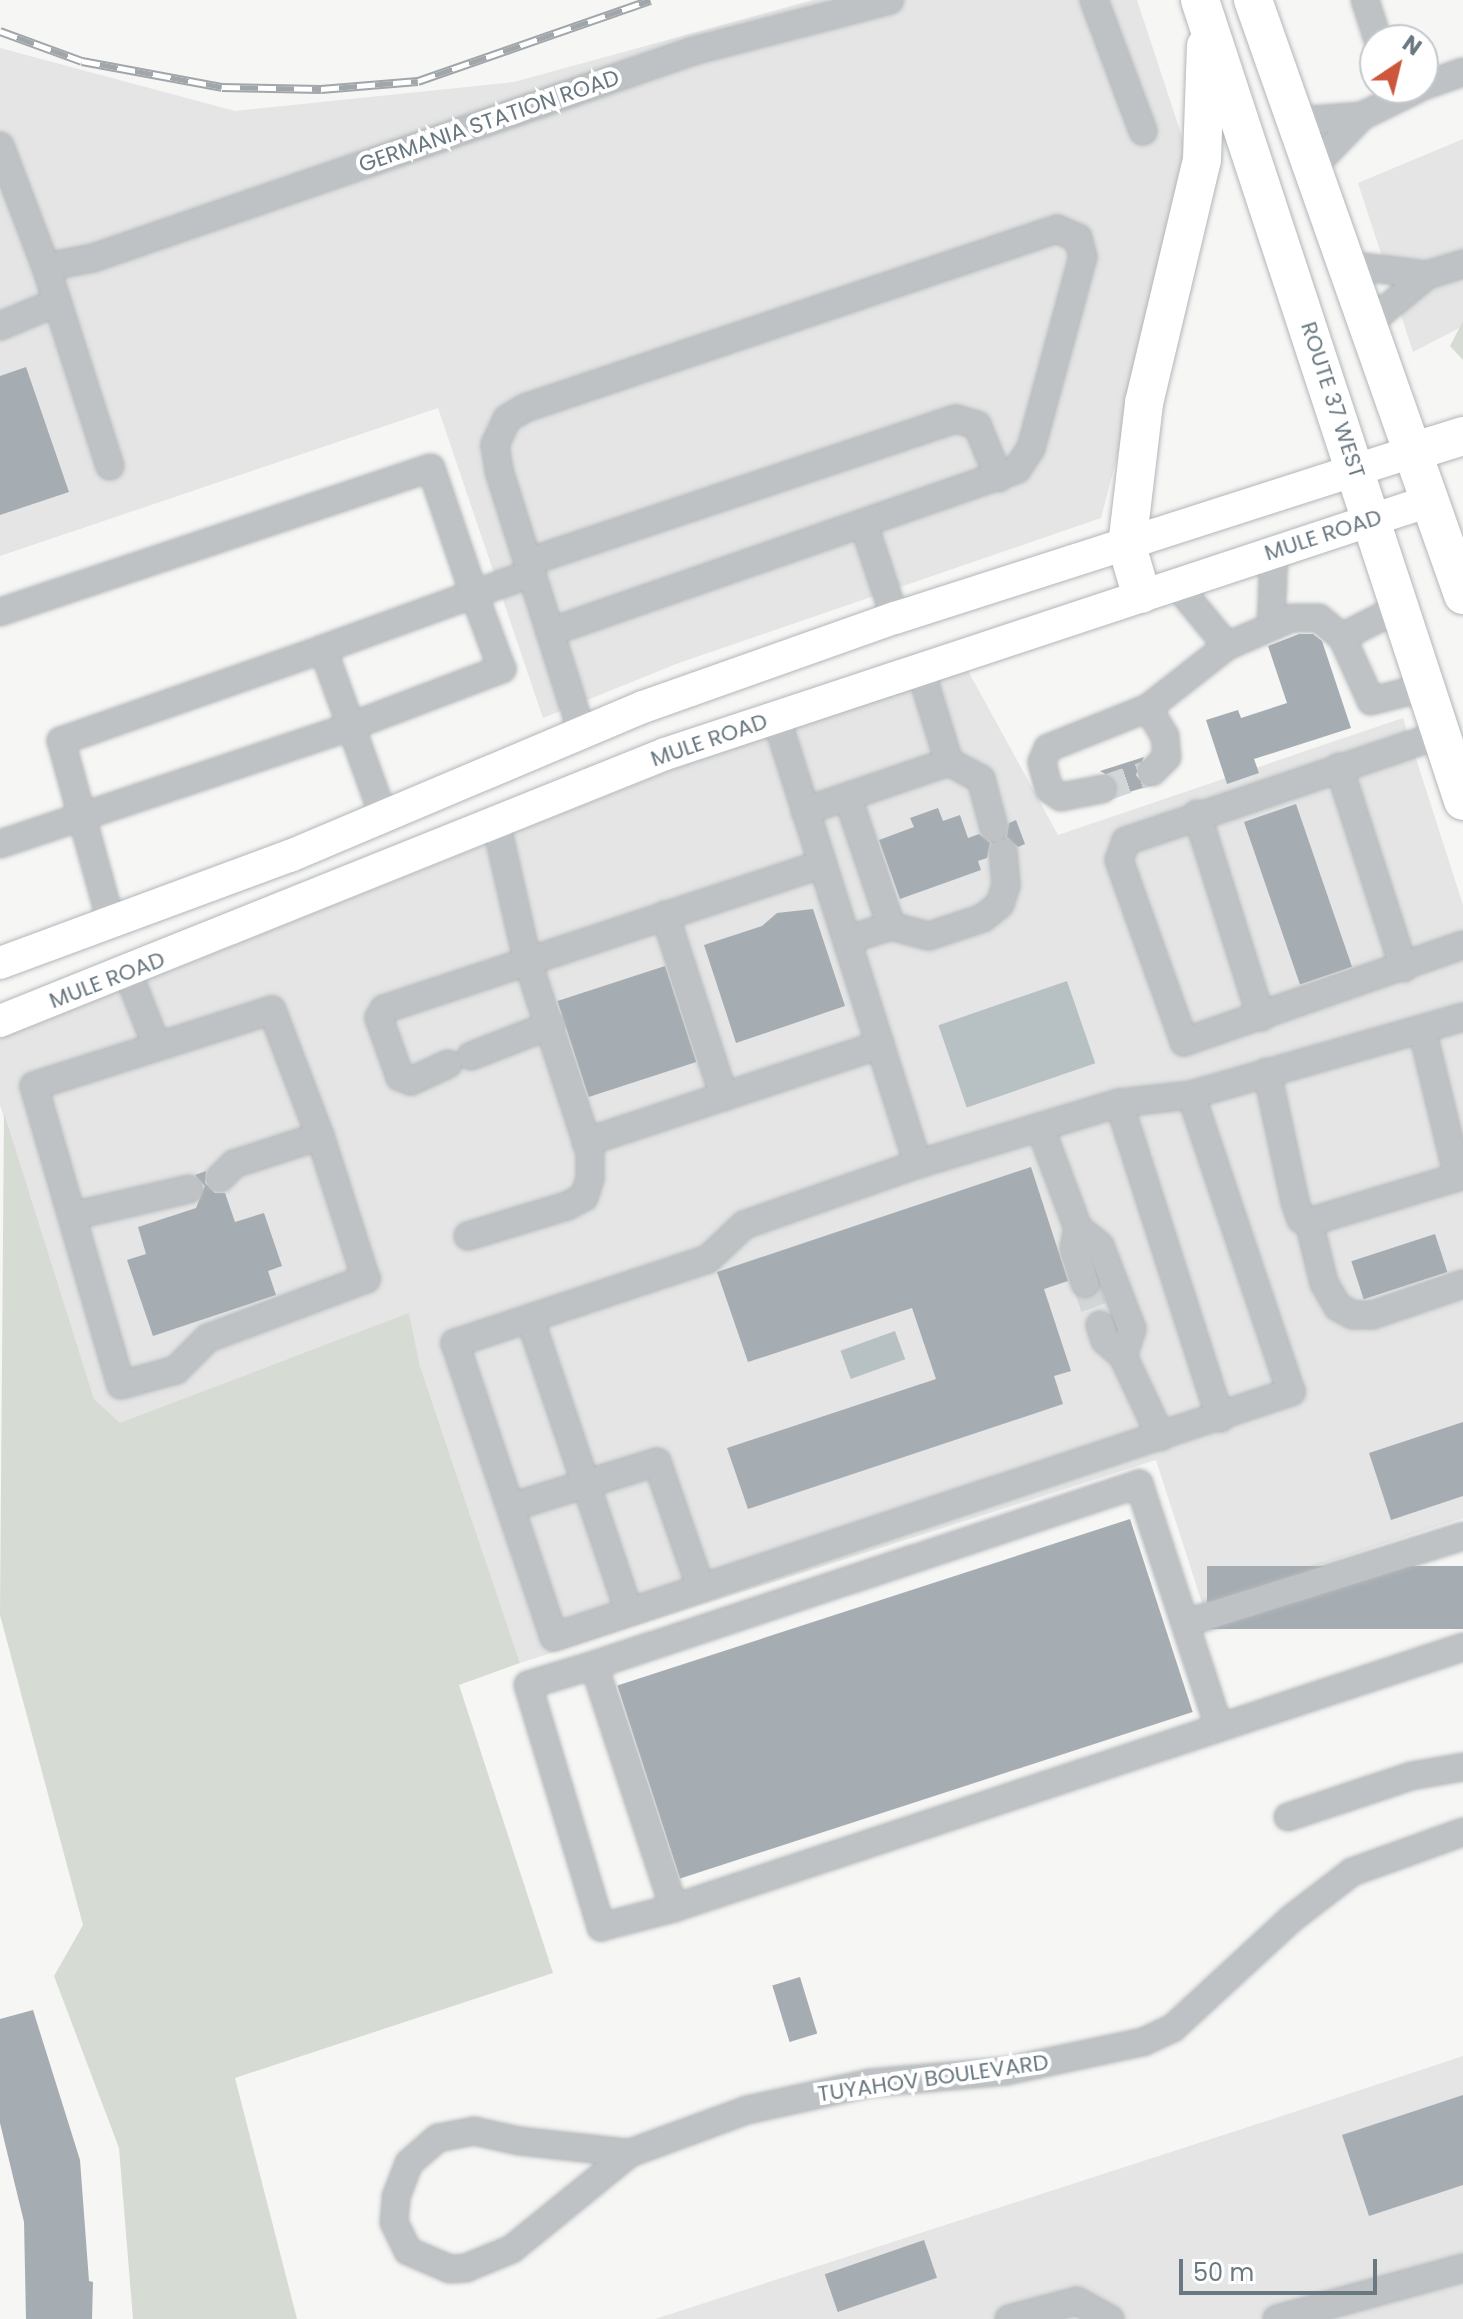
<!DOCTYPE html>
<html>
<head>
<meta charset="utf-8">
<style>
  body { margin:0 }
  #map { position:relative; width:1463px; height:2319px; overflow:hidden; background:#f6f6f4; font-family:Poppins,sans-serif }
  div>[style] { position:absolute }
  [style*='--x'] { left:calc(var(--x)*1px); top:calc(var(--y)*1px); width:calc(var(--w)*1px); rotate:calc(var(--a)*1deg) }
  .built>* { inset:0; background:#e4e5e4 }
  .green>* { inset:0; background:#d6dbd3 }
  .water>* { inset:0; background:#b7c1c4; transform-origin:0 0 }
  .building>* { inset:0; background:#a6adb2; transform-origin:0 0 }
  .minor-tunnel>* { height:26px; margin-top:-13px; transform-origin:0; background:repeating-linear-gradient(90deg,#d3d6d7 0 26px,transparent 0 39px) }
  .roads { filter:drop-shadow(0 0 2px #b2b6b9) drop-shadow(0 0 2px #b2b6b9) }
  .minor>* { height:26px; margin:-13px; padding:0 13px; transform-origin:13px; border-radius:13px; background:#bec2c5 }
  .major>* { height:32px; margin:-16px; padding:0 16px; transform-origin:16px; border-radius:16px; background:#fff }
  .highway>* { height:38px; margin:-19px; padding:0 19px; transform-origin:19px; border-radius:19px; background:#fff }
  .rail>* { height:9px; margin-top:-4.5px; transform-origin:0; background:repeating-linear-gradient(90deg,#fff 0 18px,#a0a6aa 0 36px); box-sizing:border-box; border-block:2px solid #a0a6aa }
  span { translate:-50% -50%; white-space:nowrap; text-align:center; line-height:1.15; -webkit-text-stroke:8px #fff; paint-order:stroke }
  .street-label { font-size:22px; color:#697881 }
  .north { position:absolute; left:1359px; top:24px; width:80px; height:80px; box-sizing:border-box; background:#fff; border:2px solid #c3c9cd; border-radius:50%; rotate:35deg; font-size:22px; font-weight:700; line-height:32px; text-align:center; color:#697881 }
  .north::after { content:''; display:block; margin:auto; width:28px; height:36px; background:#cd573d; clip-path:polygon(50% 0,100% 100%,50% 72%,0 100%) }
  .scale { position:absolute; left:1179px; top:2259px; width:198px; height:36px; box-sizing:border-box; border:4px solid #697881; border-top:0; padding-left:10px; font-size:24px; line-height:28px; white-space:nowrap; color:#697881; -webkit-text-stroke:6px #fff; paint-order:stroke }
</style>
</head>
<body>
<div id="map">
  <div class="built">
    <div style="clip-path:polygon(813px 0,1137px 0,1189px 158px,1184px 201px,1101px 518px,676px 664px,543px 718px,438px 408px,0 556px,0 48px,235px 111px,514px 82px)"></div>
    <div style="clip-path:polygon(1463px 139px,1463px 326px,1413px 352px,1358px 183px)"></div>
    <div style="clip-path:polygon(967px 669px,1058px 835px,1403px 718px,1463px 905px,1463px 1518px,1202px 1603px,1156px 1460px,520px 1663px,420px 1366px,409px 1314px,120px 1424px,94px 1399px,0 1105px,0 1039px,669px 771px)"></div>
    <div style="clip-path:polygon(1463px 2056px,1463px 2319px,655px 2319px,1279px 2117px)"></div>
  </div>
  <div class="green">
    <div style="clip-path:polygon(1463px 321px,1463px 360px,1450px 346px)"></div>
    <div style="clip-path:polygon(4px 1113px,94px 1399px,120px 1423px,409px 1313px,420px 1366px,520px 1663px,459px 1685px,553px 1973px,235px 2078px,297px 2319px,133px 2319px,119px 2148px,54px 1976px,83px 1925px,0 1615px)"></div>
  </div>
  <div class="water">
    <div style="left:1067px;top:981px;width:87px;height:136px;rotate:71deg"></div>
    <div style="left:895px;top:1331px;width:30px;height:58px;rotate:70deg"></div>
  </div>
  <div class="building">
    <div style="clip-path:polygon(26px 367px,69px 492px,0 515px,0 376px)"></div>
    <div style="clip-path:polygon(1299px 634px,1313px 634px,1322px 641px,1351px 728px,1254px 759px,1259px 773px,1227px 784px,1206px 720px,1238px 710px,1241px 718px,1287px 703px,1268px 646px)"></div>
    <div style="clip-path:polygon(1144px 757px,1136px 775px,1146px 787px,1116px 796px,1114px 779px,1100px 771px)"></div>
    <div style="left:1296px;top:804px;width:172px;height:55px;rotate:71deg"></div>
    <div style="clip-path:polygon(938px 808px,943px 821px,960px 815px,968px 838px,979px 834px,990px 843px,987px 858px,978px 861px,981px 870px,900px 899px,879px 840px,914px 827px,910px 818px)"></div>
    <div style="clip-path:polygon(1016px 820px,1025px 844px,1018px 847px,1007px 837px,1009px 823px)"></div>
    <div style="clip-path:polygon(813px 909px,845px 1006px,736px 1043px,704px 945px,762px 926px,777px 913px)"></div>
    <div style="left:665px;top:966px;width:101px;height:113px;rotate:72deg"></div>
    <div style="clip-path:polygon(1031px 1167px,1068px 1281px,1044px 1289px,1071px 1371px,1054px 1376px,1063px 1404px,748px 1509px,727px 1448px,936px 1379px,912px 1308px,748px 1362px,717px 1272px)"></div>
    <div style="clip-path:polygon(206px 1171px,205px 1183px,215px 1193px,225px 1193px,235px 1222px,264px 1213px,282px 1266px,268px 1271px,276px 1295px,153px 1336px,127px 1260px,146px 1254px,138px 1227px,196px 1208px,205px 1186px,195px 1175px)"></div>
    <div style="left:1435px;top:1234px;width:40px;height:88px;rotate:72deg"></div>
    <div style="clip-path:polygon(1463px 1422px,1463px 1496px,1391px 1520px,1369px 1453px)"></div>
    <div style="left:1130px;top:1519px;width:203px;height:539px;rotate:72deg"></div>
    <div style="left:1463px;top:1566px;width:63px;height:256px;rotate:90deg"></div>
    <div style="left:800px;top:1977px;width:59px;height:29px;rotate:73deg"></div>
    <div style="clip-path:polygon(33px 2010px,80px 2160px,89px 2281px,93px 2282px,92px 2319px,26px 2319px,24px 2222px,0 2123px,0 2019px)"></div>
    <div style="clip-path:polygon(1463px 2095px,1463px 2185px,1369px 2216px,1342px 2135px)"></div>
    <div style="left:924px;top:2240px;width:40px;height:105px;rotate:71deg"></div>
  </div>
  <div class="minor-tunnel">
    <div style="--x:1102;--y:789;--w:53;--a:-18.8"></div>
    <div style="--x:1085;--y:1283;--w:45;--a:70.3"></div>
  </div>
  <div class="roads">
    <div class="minor">
      <div style="--x:1094;--y:0;--w:140;--a:69.5"></div>
      <div style="--x:1365;--y:0;--w:42;--a:72"></div>
      <div style="--x:1423;--y:86;--w:42;--a:-19.3"></div>
      <div style="--x:1296;--y:121;--w:66;--a:-4.3"></div>
      <div style="--x:0;--y:146;--w:129;--a:69.2"></div>
      <div style="--x:46;--y:267;--w:48;--a:-10.8"></div>
      <div style="--x:93;--y:258;--w:635;--a:-19.03"></div>
      <div style="--x:693;--y:51;--w:203;--a:-14.5"></div>
      <div style="--x:1313;--y:167;--w:71;--a:-46.1"></div>
      <div style="--x:1362;--y:116;--w:64;--a:-26.2"></div>
      <div style="--x:1348;--y:265;--w:80;--a:7.2"></div>
      <div style="--x:1427;--y:275;--w:38;--a:-17"></div>
      <div style="--x:46;--y:267;--w:209;--a:72.2"></div>
      <div style="--x:1369;--y:323;--w:75;--a:-39.6"></div>
      <div style="--x:0;--y:326;--w:62;--a:-22.8"></div>
      <div style="--x:864;--y:525;--w:98;--a:71.6"></div>
      <div style="--x:528;--y:562;--w:451;--a:-18.5"></div>
      <div style="--x:956;--y:419;--w:22;--a:16"></div>
      <div style="--x:977;--y:425;--w:57;--a:67.5"></div>
      <div style="--x:1175;--y:583;--w:82;--a:50.5"></div>
      <div style="--x:0;--y:612;--w:454;--a:-18.5"></div>
      <div style="--x:431;--y:468;--w:133;--a:71.2"></div>
      <div style="--x:474;--y:594;--w:161;--a:160"></div>
      <div style="--x:323;--y:649;--w:177;--a:70.1"></div>
      <div style="--x:1271;--y:625;--w:74;--a:-87.7"></div>
      <div style="--x:550;--y:632;--w:495;--a:-19.2"></div>
      <div style="--x:1017;--y:469;--w:25;--a:-56"></div>
      <div style="--x:1031;--y:448;--w:198;--a:-74.8"></div>
      <div style="--x:1083;--y:257;--w:20;--a:-105"></div>
      <div style="--x:1078;--y:238;--w:23;--a:-157"></div>
      <div style="--x:1057;--y:229;--w:561;--a:161.4"></div>
      <div style="--x:525;--y:408;--w:21;--a:149"></div>
      <div style="--x:507;--y:419;--w:29;--a:115"></div>
      <div style="--x:495;--y:445;--w:26;--a:81"></div>
      <div style="--x:499;--y:471;--w:274;--a:72.4"></div>
      <div style="--x:1342;--y:637;--w:66;--a:-27"></div>
      <div style="--x:920;--y:668;--w:98;--a:72.9"></div>
      <div style="--x:949;--y:762;--w:36;--a:28"></div>
      <div style="--x:981;--y:779;--w:51;--a:75.1"></div>
      <div style="--x:1148;--y:708;--w:33;--a:59"></div>
      <div style="--x:1165;--y:736;--w:21;--a:85"></div>
      <div style="--x:1167;--y:757;--w:21;--a:135"></div>
      <div style="--x:776;--y:717;--w:469;--a:72.4"></div>
      <div style="--x:918;--y:1164;--w:210;--a:-16.9"></div>
      <div style="--x:1119;--y:1103;--w:72;--a:-6.3"></div>
      <div style="--x:1191;--y:1095;--w:283;--a:-16"></div>
      <div style="--x:1442;--y:734;--w:334;--a:161.3"></div>
      <div style="--x:1126;--y:841;--w:20;--a:110"></div>
      <div style="--x:1119;--y:860;--w:193;--a:70.3"></div>
      <div style="--x:1184;--y:1042;--w:295;--a:-19.2"></div>
      <div style="--x:1339;--y:767;--w:211;--a:72.1"></div>
      <div style="--x:1102;--y:789;--w:42;--a:169"></div>
      <div style="--x:1061;--y:797;--w:14;--a:-146"></div>
      <div style="--x:1049;--y:789;--w:28;--a:-105"></div>
      <div style="--x:1042;--y:762;--w:15;--a:-67"></div>
      <div style="--x:1048;--y:748;--w:108;--a:-21.8"></div>
      <div style="--x:1148;--y:708;--w:100;--a:-38.1"></div>
      <div style="--x:1227;--y:646;--w:71;--a:-23.3"></div>
      <div style="--x:1292;--y:618;--w:27;--a:0"></div>
      <div style="--x:1319;--y:618;--w:30;--a:40"></div>
      <div style="--x:1342;--y:637;--w:70;--a:65.6"></div>
      <div style="--x:1371;--y:701;--w:58;--a:-14"></div>
      <div style="--x:848;--y:798;--w:135;--a:71.4"></div>
      <div style="--x:805;--y:811;--w:152;--a:-18.8"></div>
      <div style="--x:1197;--y:814;--w:213;--a:72.5"></div>
      <div style="--x:0;--y:844;--w:368;--a:-18.5"></div>
      <div style="--x:349;--y:727;--w:164;--a:-20.8"></div>
      <div style="--x:502;--y:669;--w:80;--a:-110.5"></div>
      <div style="--x:474;--y:594;--w:62;--a:-19.9"></div>
      <div style="--x:665;--y:915;--w:191;--a:72"></div>
      <div style="--x:111;--y:922;--w:188;--a:-105.4"></div>
      <div style="--x:61;--y:741;--w:278;--a:-19.3"></div>
      <div style="--x:847;--y:940;--w:46;--a:-17.7"></div>
      <div style="--x:891;--y:926;--w:39;--a:15"></div>
      <div style="--x:929;--y:936;--w:57;--a:-18.4"></div>
      <div style="--x:983;--y:918;--w:22;--a:-39"></div>
      <div style="--x:1000;--y:904;--w:20;--a:-72"></div>
      <div style="--x:1006;--y:885;--w:33;--a:-95"></div>
      <div style="--x:128;--y:973;--w:76;--a:68.5"></div>
      <div style="--x:471;--y:1056;--w:86;--a:-21.2"></div>
      <div style="--x:448;--y:1064;--w:41;--a:155.3"></div>
      <div style="--x:411;--y:1081;--w:12;--a:-160"></div>
      <div style="--x:400;--y:1077;--w:63;--a:-109.6"></div>
      <div style="--x:379;--y:1018;--w:10;--a:-61"></div>
      <div style="--x:384;--y:1009;--w:461;--a:-18.3"></div>
      <div style="--x:1267;--y:1072;--w:133;--a:77.8"></div>
      <div style="--x:1295;--y:1202;--w:18;--a:71"></div>
      <div style="--x:1301;--y:1219;--w:9;--a:21"></div>
      <div style="--x:1309;--y:1222;--w:156;--a:-16.8"></div>
      <div style="--x:1458;--y:1177;--w:152;--a:-103.7"></div>
      <div style="--x:1119;--y:1103;--w:331;--a:72.2"></div>
      <div style="--x:1040;--y:1127;--w:108;--a:69.4"></div>
      <div style="--x:1078;--y:1228;--w:28;--a:39"></div>
      <div style="--x:1100;--y:1246;--w:89;--a:68.9"></div>
      <div style="--x:1132;--y:1329;--w:28;--a:108"></div>
      <div style="--x:586;--y:1142;--w:310;--a:-18.3"></div>
      <div style="--x:918;--y:1164;--w:184;--a:160.7"></div>
      <div style="--x:744;--y:1225;--w:50;--a:136.6"></div>
      <div style="--x:708;--y:1259;--w:267;--a:161.6"></div>
      <div style="--x:455;--y:1343;--w:310;--a:71.4"></div>
      <div style="--x:554;--y:1637;--w:777;--a:-18.39"></div>
      <div style="--x:1291;--y:1392;--w:313;--a:-108.6"></div>
      <div style="--x:220;--y:1178;--w:20;--a:-45"></div>
      <div style="--x:234;--y:1164;--w:90;--a:-18"></div>
      <div style="--x:320;--y:1136;--w:135;--a:-110.9"></div>
      <div style="--x:272;--y:1010;--w:250;--a:162.3"></div>
      <div style="--x:34;--y:1086;--w:311;--a:73.8"></div>
      <div style="--x:121;--y:1385;--w:57;--a:-15.3"></div>
      <div style="--x:176;--y:1370;--w:45;--a:-45"></div>
      <div style="--x:208;--y:1338;--w:169;--a:-20.5"></div>
      <div style="--x:366;--y:1279;--w:150;--a:-107.8"></div>
      <div style="--x:72;--y:1216;--w:120;--a:-13"></div>
      <div style="--x:1309;--y:1222;--w:63;--a:76.2"></div>
      <div style="--x:1324;--y:1283;--w:28;--a:60"></div>
      <div style="--x:1338;--y:1307;--w:17;--a:28"></div>
      <div style="--x:1353;--y:1315;--w:19;--a:0"></div>
      <div style="--x:1372;--y:1315;--w:96;--a:-18.8"></div>
      <div style="--x:1078;--y:1228;--w:21;--a:101"></div>
      <div style="--x:1074;--y:1249;--w:36;--a:72"></div>
      <div style="--x:468;--y:1236;--w:103;--a:-16.9"></div>
      <div style="--x:567;--y:1206;--w:19;--a:-28"></div>
      <div style="--x:584;--y:1197;--w:20;--a:-72"></div>
      <div style="--x:590;--y:1178;--w:26;--a:-90"></div>
      <div style="--x:590;--y:1152;--w:203;--a:-108.1"></div>
      <div style="--x:527;--y:959;--w:140;--a:-102.8"></div>
      <div style="--x:530;--y:1319;--w:309;--a:71.3"></div>
      <div style="--x:1100;--y:1325;--w:16;--a:72"></div>
      <div style="--x:1105;--y:1340;--w:24;--a:42"></div>
      <div style="--x:1123;--y:1356;--w:89;--a:64.9"></div>
      <div style="--x:511;--y:1507;--w:153;--a:-17.1"></div>
      <div style="--x:657;--y:1462;--w:133;--a:70.8"></div>
      <div style="--x:1189;--y:1622;--w:287;--a:-17.4"></div>
      <div style="--x:594;--y:1665;--w:69;--a:163.1"></div>
      <div style="--x:528;--y:1685;--w:253;--a:73.2"></div>
      <div style="--x:601;--y:1927;--w:75;--a:-14.6"></div>
      <div style="--x:1219;--y:1727;--w:256;--a:-108.2"></div>
      <div style="--x:1139;--y:1484;--w:574;--a:161.63"></div>
      <div style="--x:594;--y:1665;--w:256;--a:71.8"></div>
      <div style="--x:674;--y:1908;--w:831;--a:-18.3"></div>
      <div style="--x:1288;--y:1817;--w:130;--a:-18.4"></div>
      <div style="--x:1411;--y:1776;--w:53;--a:-9.8"></div>
      <div style="--x:474;--y:2131;--w:46;--a:12.5"></div>
      <div style="--x:519;--y:2141;--w:112;--a:6.2"></div>
      <div style="--x:630;--y:2153;--w:152;--a:140.9"></div>
      <div style="--x:512;--y:2249;--w:50;--a:157.6"></div>
      <div style="--x:466;--y:2268;--w:16;--a:176"></div>
      <div style="--x:450;--y:2269;--w:46;--a:-156.8"></div>
      <div style="--x:408;--y:2251;--w:32;--a:-116"></div>
      <div style="--x:394;--y:2222;--w:25;--a:-85"></div>
      <div style="--x:396;--y:2197;--w:36;--a:-69"></div>
      <div style="--x:409;--y:2163;--w:38;--a:-41"></div>
      <div style="--x:438;--y:2138;--w:37;--a:-11"></div>
      <div style="--x:630;--y:2153;--w:125;--a:-20.2"></div>
      <div style="--x:747;--y:2110;--w:126;--a:-12.4"></div>
      <div style="--x:870;--y:2083;--w:137;--a:-5"></div>
      <div style="--x:1006;--y:2071;--w:140;--a:-12"></div>
      <div style="--x:1143;--y:2042;--w:33;--a:-25"></div>
      <div style="--x:1173;--y:2028;--w:161;--a:-42.7"></div>
      <div style="--x:1291;--y:1919;--w:77;--a:-37.6"></div>
      <div style="--x:1352;--y:1872;--w:118;--a:-19.8"></div>
      <div style="--x:1009;--y:2319;--w:70;--a:-14.8"></div>
      <div style="--x:1077;--y:2301;--w:38;--a:29"></div>
      <div style="--x:1277;--y:2319;--w:193;--a:-15.3"></div>
    </div>
    <div class="major">
      <div style="--x:0;--y:963;--w:309;--a:-20.3"></div>
      <div style="--x:290;--y:856;--w:383;--a:-22.9"></div>
      <div style="--x:643;--y:707;--w:267;--a:-19.5"></div>
      <div style="--x:895;--y:618;--w:546;--a:-17.8"></div>
      <div style="--x:0;--y:1021;--w:717;--a:-21.88"></div>
      <div style="--x:665;--y:754;--w:808;--a:-18.32"></div>
    </div>
    <div class="highway">
      <div style="--x:1200;--y:0;--w:843;--a:71.82"></div>
      <div style="--x:1253;--y:0;--w:631;--a:70.56"></div>
      <div style="--x:1415;--y:451;--w:50;--a:-17.4"></div>
      <div style="--x:1141;--y:594;--w:50;--a:-106.3"></div>
      <div style="--x:1127;--y:546;--w:144;--a:-83.2"></div>
      <div style="--x:1144;--y:403;--w:251;--a:-76.6"></div>
      <div style="--x:1202;--y:159;--w:113;--a:-88"></div>
    </div>
  </div>
  <div class="rail">
    <div style="--x:0;--y:31;--w:87;--a:20.1"></div>
    <div style="--x:82;--y:61;--w:142;--a:10.5"></div>
    <div style="--x:222;--y:87;--w:99;--a:1.2"></div>
    <div style="--x:321;--y:89;--w:97;--a:-4.7"></div>
    <div style="--x:418;--y:81;--w:246;--a:-19.2"></div>
  </div>
  <div class="street-label">
    <span style="left:489px;top:121px;rotate:-19deg">GERMANIA STATION ROAD</span>
    <span style="left:1333px;top:400px;rotate:72deg">ROUTE 37 WEST</span>
    <span style="left:1323px;top:535px;rotate:-18deg">MULE ROAD</span>
    <span style="left:709px;top:740px;rotate:-19deg">MULE ROAD</span>
    <span style="left:107px;top:980px;rotate:-21deg">MULE ROAD</span>
    <span style="left:933px;top:2078px;rotate:-8deg">TUYAHOV BOULEVARD</span>
  </div>
  <div class="north">N</div>
  <div class="scale">50 m</div>
</div>
</body>
</html>
